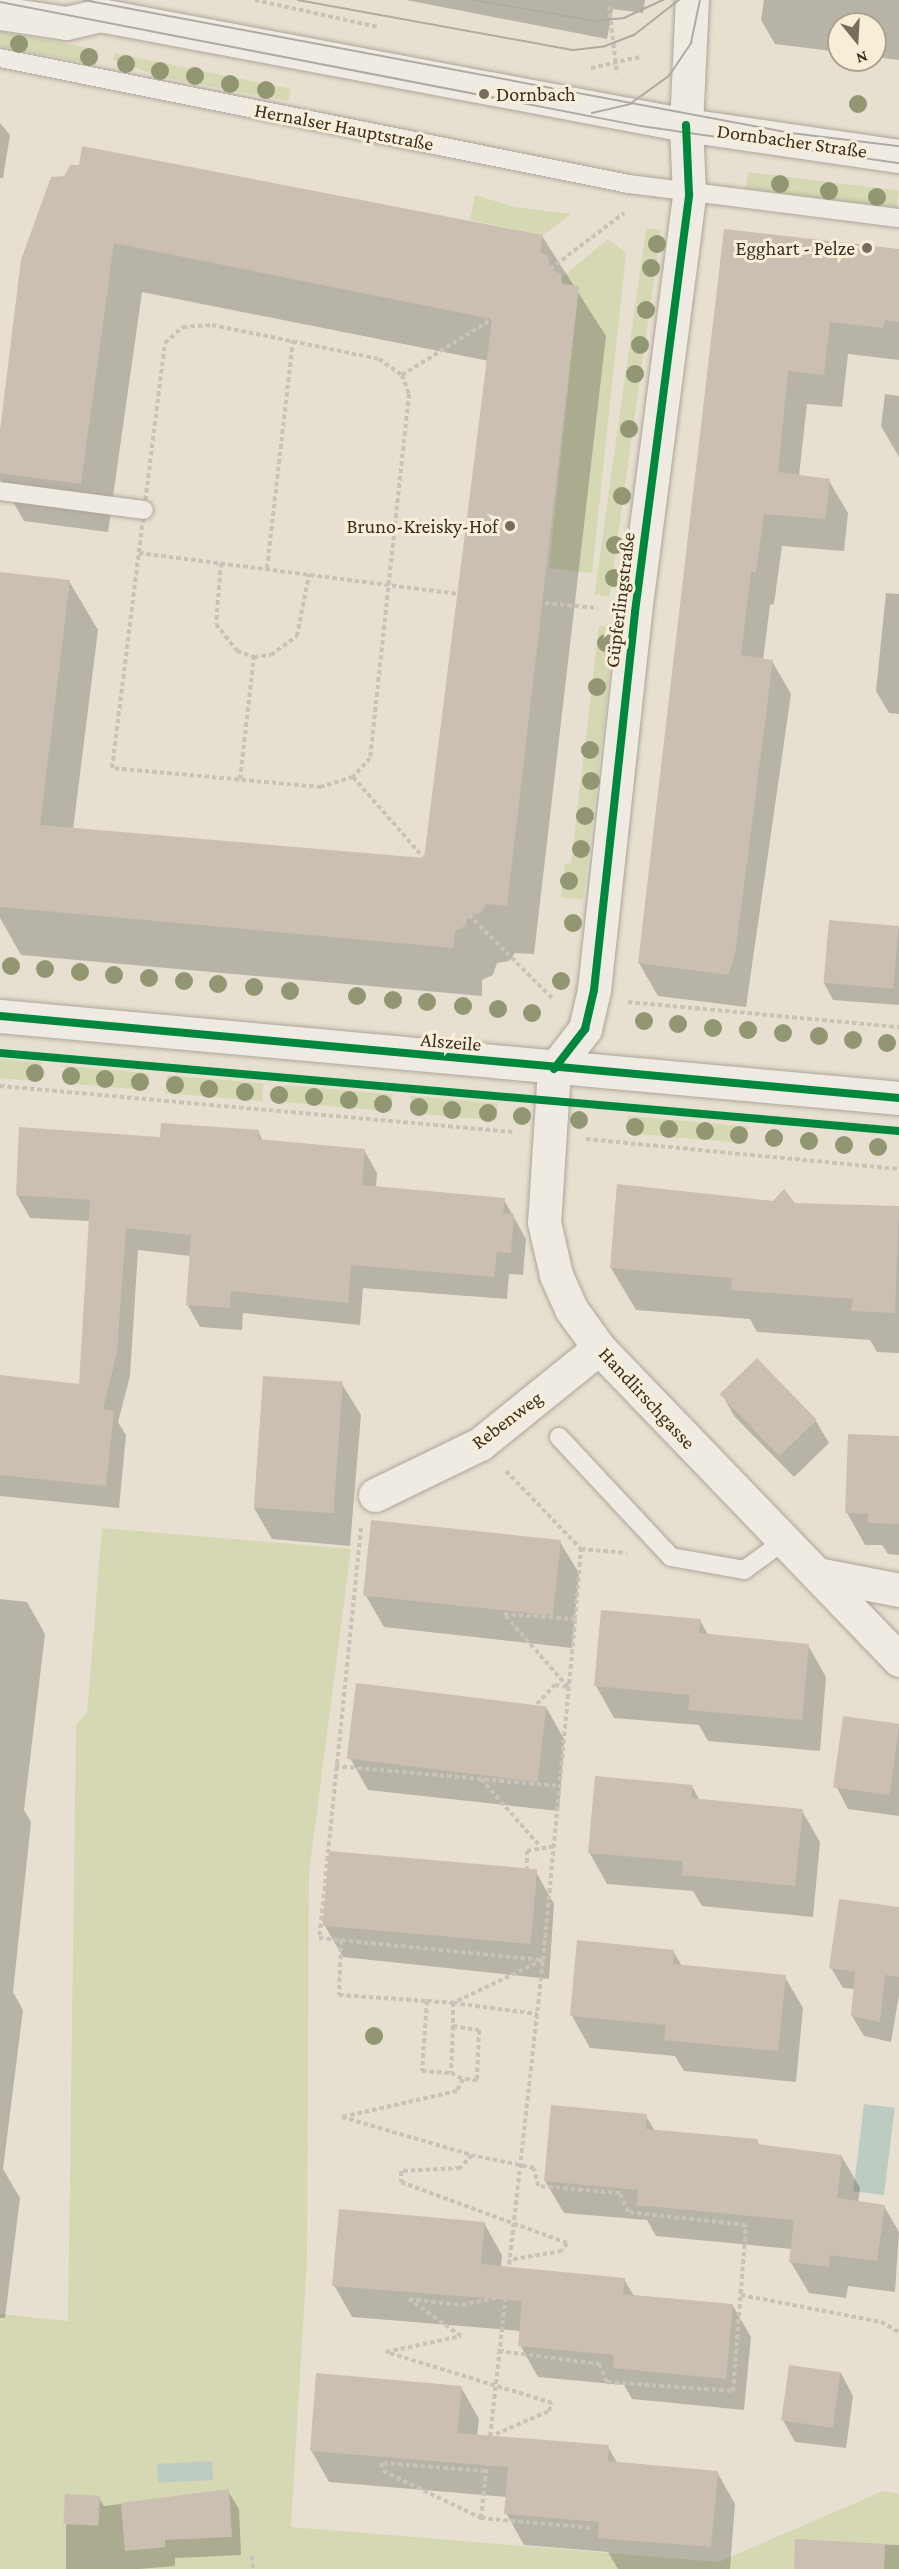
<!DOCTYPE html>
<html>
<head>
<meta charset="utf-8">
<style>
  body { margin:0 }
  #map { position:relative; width:899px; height:2569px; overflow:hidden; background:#e7e0d1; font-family:"Crimson Pro",serif }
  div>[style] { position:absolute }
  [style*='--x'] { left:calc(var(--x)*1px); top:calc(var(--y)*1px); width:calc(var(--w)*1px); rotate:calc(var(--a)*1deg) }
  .green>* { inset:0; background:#d6d7b3; transform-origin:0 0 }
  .water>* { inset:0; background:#bcccc2; transform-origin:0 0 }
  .shadow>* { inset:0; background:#0003 }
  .building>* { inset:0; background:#cbbfb2; transform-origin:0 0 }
  .path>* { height:4px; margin-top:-2px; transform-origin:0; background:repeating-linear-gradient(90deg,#c8c2b9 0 4.5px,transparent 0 7.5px) }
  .roads { filter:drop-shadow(0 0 2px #ada599) drop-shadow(0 0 2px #ada599) }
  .service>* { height:18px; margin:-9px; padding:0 9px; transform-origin:9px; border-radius:9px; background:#efebe3 }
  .minor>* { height:33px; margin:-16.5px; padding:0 16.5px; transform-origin:16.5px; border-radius:16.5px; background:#efebe3 }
  .secondary>* { height:33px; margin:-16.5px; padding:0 16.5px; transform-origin:16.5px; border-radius:16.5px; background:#efebe3 }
  .tram>* { height:1.5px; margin:-0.75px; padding:0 0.75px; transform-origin:0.75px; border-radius:0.75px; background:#afaaa2 }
  .cycleway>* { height:8px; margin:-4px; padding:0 4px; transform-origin:4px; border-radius:4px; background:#00873e }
  .trees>* { width:18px; height:18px; margin:-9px; border-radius:50%; background:#929673 }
  .dots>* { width:16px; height:16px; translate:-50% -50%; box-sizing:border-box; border:3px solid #f7eed8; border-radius:50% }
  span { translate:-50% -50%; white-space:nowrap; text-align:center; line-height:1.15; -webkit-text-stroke:6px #f7eed8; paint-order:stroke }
  .poi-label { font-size:20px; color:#3d2e20 }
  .left { translate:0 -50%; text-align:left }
  .right { translate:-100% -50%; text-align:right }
  .street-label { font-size:20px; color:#3d2e20 }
  .north { position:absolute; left:827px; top:12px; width:60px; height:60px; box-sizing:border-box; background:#f7eed8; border:2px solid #ada18e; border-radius:50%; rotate:162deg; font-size:16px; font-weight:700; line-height:24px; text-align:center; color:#3d2e20 }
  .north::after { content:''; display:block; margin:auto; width:21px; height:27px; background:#786c5e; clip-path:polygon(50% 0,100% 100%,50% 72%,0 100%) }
</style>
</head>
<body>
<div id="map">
  <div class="green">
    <div style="left:0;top:31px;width:100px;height:15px;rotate:11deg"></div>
    <div style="clip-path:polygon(114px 53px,291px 89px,288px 101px,157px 76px,113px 59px)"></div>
    <div style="left:748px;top:172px;width:152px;height:17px;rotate:7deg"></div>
    <div style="clip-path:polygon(475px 195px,515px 207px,571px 214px,543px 235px,470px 220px)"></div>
    <div style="left:646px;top:228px;width:15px;height:370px;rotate:8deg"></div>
    <div style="clip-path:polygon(608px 239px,626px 253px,592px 573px,549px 568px,579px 286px,562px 284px,561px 278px)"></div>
    <div style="clip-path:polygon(599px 626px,615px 627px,583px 900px,561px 897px,565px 864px,571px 863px)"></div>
    <div style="left:0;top:1059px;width:42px;height:19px;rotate:5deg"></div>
    <div style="left:65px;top:1066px;width:84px;height:17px;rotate:5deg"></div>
    <div style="left:167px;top:1075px;width:97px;height:18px;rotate:5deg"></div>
    <div style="left:284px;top:1085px;width:109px;height:17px;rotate:5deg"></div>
    <div style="left:411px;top:1096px;width:87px;height:17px;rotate:5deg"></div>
    <div style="left:628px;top:1116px;width:120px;height:17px;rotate:5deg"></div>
    <div style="clip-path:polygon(102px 1528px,351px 1549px,309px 1873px,307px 2259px,291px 2527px,719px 2562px,883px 2491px,899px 2494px,899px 2569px,0 2569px,0 2314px,68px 2321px,76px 1725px,87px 1713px)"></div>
  </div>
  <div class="water">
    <div style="left:864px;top:2104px;width:31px;height:88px;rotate:7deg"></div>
    <div style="left:212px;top:2461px;width:19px;height:55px;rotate:87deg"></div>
  </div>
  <div class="shadow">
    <div style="clip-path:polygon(406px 0,645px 0,643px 13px,613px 9px,607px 39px)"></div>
    <div style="clip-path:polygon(764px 0,899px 0,899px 60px,875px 57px,875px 24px,839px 24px,839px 52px,775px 44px,761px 20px)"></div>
    <div style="clip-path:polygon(0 123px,10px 135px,3px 178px,0 178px)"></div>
    <div style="clip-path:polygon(52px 178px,542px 236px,606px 336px,534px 954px,515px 953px,509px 961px,497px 963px,493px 975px,482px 980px,482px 996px,21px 955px,0 918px,0 573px,69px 581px,98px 630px,73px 830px,425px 860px,489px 361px,142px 292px,108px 532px,24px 521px,0 479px,0 442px)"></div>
    <div style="clip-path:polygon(726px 231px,899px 251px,899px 360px,848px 354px,842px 407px,807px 404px,799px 476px,829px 481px,848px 513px,844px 551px,782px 546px,774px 604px,770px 605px,763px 660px,772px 661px,791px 694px,746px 1007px,658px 996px,639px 963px)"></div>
    <div style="clip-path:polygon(885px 394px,899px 396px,899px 457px,881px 426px)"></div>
    <div style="clip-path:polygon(886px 593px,899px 594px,899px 714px,889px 713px,876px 691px)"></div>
    <div style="clip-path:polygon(830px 921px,899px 928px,899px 1005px,833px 1000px,824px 983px)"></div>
    <div style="clip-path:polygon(258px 1131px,263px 1141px,364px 1150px,377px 1173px,376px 1188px,504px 1200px,526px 1239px,523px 1275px,509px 1274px,507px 1299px,363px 1288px,360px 1325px,243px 1313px,242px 1330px,200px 1327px,187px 1304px,191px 1256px,138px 1250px,130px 1376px,118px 1422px,126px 1435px,119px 1508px,0 1496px,0 1377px,81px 1386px,90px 1221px,30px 1218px,17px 1195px,162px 1138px)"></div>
    <div style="clip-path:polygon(618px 1185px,794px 1204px,899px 1208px,899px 1353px,877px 1352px,870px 1340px,757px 1332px,750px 1319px,636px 1310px,611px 1268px)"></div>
    <div style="clip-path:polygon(757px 1360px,816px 1421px,829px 1443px,794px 1477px,734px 1416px,722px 1394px)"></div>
    <div style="clip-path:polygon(342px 1384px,361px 1415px,350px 1546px,272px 1539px,254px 1508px)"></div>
    <div style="clip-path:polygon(849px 1436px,899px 1438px,899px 1555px,888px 1554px,882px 1545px,865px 1545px,847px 1513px)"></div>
    <div style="clip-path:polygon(372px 1521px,560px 1542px,579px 1573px,572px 1648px,384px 1627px,366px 1596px)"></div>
    <div style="clip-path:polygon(0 1599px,27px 1602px,45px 1634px,24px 1810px,31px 1822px,13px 1992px,23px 2010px,3px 2169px,20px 2198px,5px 2318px,0 2318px)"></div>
    <div style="clip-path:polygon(700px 1620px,708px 1635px,808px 1645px,826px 1677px,820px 1751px,708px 1741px,699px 1725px,614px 1718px,596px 1686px)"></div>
    <div style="clip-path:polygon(546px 1707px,564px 1739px,559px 1811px,368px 1790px,350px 1758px)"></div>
    <div style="clip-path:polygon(844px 1718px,899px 1725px,899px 1816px,848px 1809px,836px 1786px)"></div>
    <div style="clip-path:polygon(692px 1786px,700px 1801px,802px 1811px,820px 1842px,813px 1917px,702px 1906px,693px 1891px,607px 1884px,589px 1852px)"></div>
    <div style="clip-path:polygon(536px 1872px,554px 1904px,549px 1979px,343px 1957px,325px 1926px)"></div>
    <div style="clip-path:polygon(899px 1909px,899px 1995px,891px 2042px,864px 2036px,852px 2016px,855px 1989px,843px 1988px,831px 1968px)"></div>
    <div style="clip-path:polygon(673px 1951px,682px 1966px,785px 1977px,803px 2008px,796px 2082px,684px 2071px,675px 2056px,590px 2048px,572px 2016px)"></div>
    <div style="clip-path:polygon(646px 2116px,655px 2131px,757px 2141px,760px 2146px,842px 2157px,860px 2188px,858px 2203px,884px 2206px,899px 2232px,895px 2292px,848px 2286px,846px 2298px,809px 2293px,790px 2261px,792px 2249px,656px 2236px,647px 2220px,564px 2213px,545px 2181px)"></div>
    <div style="clip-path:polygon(484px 2223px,502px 2255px,501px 2267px,624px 2279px,634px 2296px,733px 2306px,751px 2337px,744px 2410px,632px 2399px,624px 2385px,538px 2377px,520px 2345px,521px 2331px,352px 2317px,334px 2285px)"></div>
    <div style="clip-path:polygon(841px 2373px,853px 2396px,846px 2448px,795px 2442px,783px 2420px)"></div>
    <div style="clip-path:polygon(461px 2387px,479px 2419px,477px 2436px,608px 2447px,618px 2464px,717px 2472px,735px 2504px,730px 2569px,618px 2569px,608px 2552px,524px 2545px,506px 2513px,507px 2497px,329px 2482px,311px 2450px)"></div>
    <div style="clip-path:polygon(228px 2491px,239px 2509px,241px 2555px,175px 2558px,175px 2566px,139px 2569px,66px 2569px,66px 2496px,99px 2498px,104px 2506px)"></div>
    <div style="clip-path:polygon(797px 2541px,899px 2545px,899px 2569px,795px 2569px)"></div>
  </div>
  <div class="building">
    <div style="clip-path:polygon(82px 146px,543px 235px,540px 252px,548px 256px,550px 269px,561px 274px,562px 284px,579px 286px,507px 906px,486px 904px,481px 913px,469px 915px,465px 926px,455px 931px,454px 948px,0 907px,0 572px,70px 580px,40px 825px,424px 858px,492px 319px,114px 243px,81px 484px,0 473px,0 430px,21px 260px,51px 177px,64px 176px,70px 165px,79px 165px)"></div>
    <div style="clip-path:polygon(724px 229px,899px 249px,899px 322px,885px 320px,883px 328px,830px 322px,824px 375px,788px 371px,778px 472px,830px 479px,825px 519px,764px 514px,756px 572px,751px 572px,741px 655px,773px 660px,735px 955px,728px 975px,638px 963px)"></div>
    <div style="left:829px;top:920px;width:70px;height:63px;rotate:5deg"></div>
    <div style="clip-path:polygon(161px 1123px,259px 1130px,258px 1139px,365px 1149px,362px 1185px,505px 1198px,503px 1213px,514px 1214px,511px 1253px,497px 1252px,494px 1277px,351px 1265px,348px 1303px,231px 1291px,230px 1308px,186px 1305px,191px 1235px,126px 1228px,117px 1352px,103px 1409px,114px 1411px,106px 1486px,0 1475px,0 1375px,79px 1384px,90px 1200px,16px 1195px,19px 1127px,160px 1137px)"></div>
    <div style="clip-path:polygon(617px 1184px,773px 1201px,784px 1189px,795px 1203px,899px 1206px,895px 1313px,851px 1311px,853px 1299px,731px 1290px,732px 1278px,610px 1268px)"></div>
    <div style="left:757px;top:1358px;width:86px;height:52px;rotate:46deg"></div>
    <div style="left:263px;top:1376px;width:80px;height:132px;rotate:4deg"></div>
    <div style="clip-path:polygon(848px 1434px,899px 1436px,899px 1524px,868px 1523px,868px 1514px,845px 1513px)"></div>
    <div style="left:371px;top:1520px;width:191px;height:76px;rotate:6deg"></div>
    <div style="clip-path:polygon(601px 1610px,701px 1619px,699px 1633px,809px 1644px,802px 1720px,688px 1710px,690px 1695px,594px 1686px)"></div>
    <div style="left:356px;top:1683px;width:192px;height:76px;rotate:7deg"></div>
    <div style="left:843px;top:1716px;width:57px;height:72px;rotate:8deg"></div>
    <div style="clip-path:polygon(595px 1776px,693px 1785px,691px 1798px,803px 1809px,795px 1886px,682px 1875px,683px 1861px,588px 1853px)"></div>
    <div style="left:329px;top:1851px;width:209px;height:75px;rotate:5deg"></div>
    <div style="clip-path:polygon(839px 1899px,899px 1907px,899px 1977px,885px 1975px,880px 2022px,851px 2016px,855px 1972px,829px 1968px)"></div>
    <div style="clip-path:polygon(577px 1940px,674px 1950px,673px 1964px,786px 1975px,778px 2051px,664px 2040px,666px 2025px,570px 2016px)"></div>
    <div style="clip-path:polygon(551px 2105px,647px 2114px,646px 2129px,758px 2139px,757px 2144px,842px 2155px,837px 2198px,885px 2205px,877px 2261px,830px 2255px,829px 2267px,789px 2262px,794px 2220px,637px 2205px,638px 2190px,544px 2181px)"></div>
    <div style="clip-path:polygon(339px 2209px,485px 2222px,481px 2264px,625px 2278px,623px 2294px,733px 2304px,726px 2379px,613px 2368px,614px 2355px,518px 2346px,522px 2301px,332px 2286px)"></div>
    <div style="left:789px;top:2365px;width:52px;height:56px;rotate:8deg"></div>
    <div style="clip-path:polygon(316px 2373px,462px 2386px,457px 2433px,609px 2445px,608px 2461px,718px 2471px,711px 2547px,598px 2538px,599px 2522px,504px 2514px,508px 2467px,310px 2451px)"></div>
    <div style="clip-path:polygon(229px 2489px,232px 2537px,165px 2540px,165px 2547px,125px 2551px,121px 2503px)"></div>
    <div style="left:65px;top:2494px;width:35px;height:30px;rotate:3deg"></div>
    <div style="clip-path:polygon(795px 2539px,885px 2544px,884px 2569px,794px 2569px)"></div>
  </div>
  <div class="path">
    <div style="--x:255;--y:0;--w:126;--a:12.4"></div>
    <div style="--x:609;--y:6;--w:68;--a:83.3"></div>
    <div style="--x:591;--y:68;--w:50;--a:-12.7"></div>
    <div style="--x:550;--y:269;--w:93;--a:-37.1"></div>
    <div style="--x:212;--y:325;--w:170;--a:11.5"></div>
    <div style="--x:379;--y:359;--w:28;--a:35"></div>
    <div style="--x:402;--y:375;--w:20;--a:70"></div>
    <div style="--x:409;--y:394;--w:366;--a:96.1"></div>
    <div style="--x:370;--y:758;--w:25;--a:132"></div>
    <div style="--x:353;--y:777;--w:34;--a:163"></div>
    <div style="--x:321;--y:787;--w:210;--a:-174.8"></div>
    <div style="--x:112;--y:768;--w:428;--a:-82.9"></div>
    <div style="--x:165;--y:343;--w:24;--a:-42"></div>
    <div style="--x:183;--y:327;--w:29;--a:-4"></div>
    <div style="--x:402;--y:375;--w:106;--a:-31.9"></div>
    <div style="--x:139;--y:553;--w:322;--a:7.3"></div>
    <div style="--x:221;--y:563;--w:61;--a:94.7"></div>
    <div style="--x:216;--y:624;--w:34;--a:52"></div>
    <div style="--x:237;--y:651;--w:18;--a:19"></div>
    <div style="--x:254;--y:657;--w:17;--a:-7"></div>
    <div style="--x:271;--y:655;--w:32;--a:-36"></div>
    <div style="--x:297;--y:636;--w:63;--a:-79"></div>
    <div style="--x:267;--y:568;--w:229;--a:-83.5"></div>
    <div style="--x:545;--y:603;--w:53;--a:5.4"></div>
    <div style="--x:353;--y:777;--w:108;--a:48.8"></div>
    <div style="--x:240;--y:779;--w:123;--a:-83.5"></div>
    <div style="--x:469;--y:915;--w:119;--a:45"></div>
    <div style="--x:628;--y:1002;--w:272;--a:5.3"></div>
    <div style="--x:0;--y:1086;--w:515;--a:5.12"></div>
    <div style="--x:586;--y:1139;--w:314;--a:5.5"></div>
    <div style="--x:506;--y:1471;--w:108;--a:46.1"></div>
    <div style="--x:361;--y:1528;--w:412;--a:95.8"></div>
    <div style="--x:319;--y:1938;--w:225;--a:5.6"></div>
    <div style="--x:543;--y:1960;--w:100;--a:154.5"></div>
    <div style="--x:453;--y:2003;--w:85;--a:7.5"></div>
    <div style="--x:537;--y:1704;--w:26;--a:-47"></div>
    <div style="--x:555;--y:1685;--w:13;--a:9"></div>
    <div style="--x:568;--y:1687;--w:97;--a:-131.2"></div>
    <div style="--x:504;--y:1614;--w:71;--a:4"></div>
    <div style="--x:575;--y:1619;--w:70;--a:-85.1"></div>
    <div style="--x:581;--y:1549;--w:46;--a:5"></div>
    <div style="--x:335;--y:1766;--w:225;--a:5.1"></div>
    <div style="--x:481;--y:1779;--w:88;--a:48.7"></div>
    <div style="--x:527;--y:1870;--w:19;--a:-90"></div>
    <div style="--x:527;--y:1851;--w:27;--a:-10"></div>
    <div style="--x:341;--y:1940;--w:55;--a:92.1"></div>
    <div style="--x:339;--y:1995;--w:88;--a:3.9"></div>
    <div style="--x:427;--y:2001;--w:70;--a:94.1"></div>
    <div style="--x:422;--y:2071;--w:29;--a:4"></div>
    <div style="--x:427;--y:2001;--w:26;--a:4"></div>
    <div style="--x:453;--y:2003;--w:23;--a:90"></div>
    <div style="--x:453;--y:2026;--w:26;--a:9"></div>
    <div style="--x:479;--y:2030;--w:50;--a:92.3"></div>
    <div style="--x:477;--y:2080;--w:14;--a:-176"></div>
    <div style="--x:463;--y:2079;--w:13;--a:117"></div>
    <div style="--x:457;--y:2091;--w:118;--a:167.3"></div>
    <div style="--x:342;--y:2117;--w:135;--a:16.3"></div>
    <div style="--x:453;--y:2026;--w:47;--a:92.4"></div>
    <div style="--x:451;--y:2073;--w:13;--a:27"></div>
    <div style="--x:741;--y:2295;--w:143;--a:10.9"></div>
    <div style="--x:881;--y:2322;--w:21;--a:29"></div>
    <div style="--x:499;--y:2351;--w:101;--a:7.4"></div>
    <div style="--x:599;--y:2364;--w:20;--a:66"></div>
    <div style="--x:607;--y:2382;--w:126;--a:4.1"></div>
    <div style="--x:733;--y:2391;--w:167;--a:-85.5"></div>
    <div style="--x:746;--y:2225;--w:119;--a:-173.7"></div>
    <div style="--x:628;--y:2212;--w:21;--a:-113"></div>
    <div style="--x:620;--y:2193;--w:82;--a:-175.1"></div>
    <div style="--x:538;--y:2186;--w:18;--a:-103"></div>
    <div style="--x:534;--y:2168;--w:63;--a:-168.2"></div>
    <div style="--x:472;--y:2155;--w:18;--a:133"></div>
    <div style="--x:460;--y:2168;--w:59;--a:177.1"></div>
    <div style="--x:401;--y:2171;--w:11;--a:90"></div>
    <div style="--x:401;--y:2182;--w:177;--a:20.2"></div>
    <div style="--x:567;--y:2243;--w:9;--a:122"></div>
    <div style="--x:562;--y:2251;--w:54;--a:170.4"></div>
    <div style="--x:489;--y:2437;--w:65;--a:-23.4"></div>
    <div style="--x:549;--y:2411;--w:9;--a:-69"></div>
    <div style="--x:552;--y:2403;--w:174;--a:-162.9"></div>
    <div style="--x:386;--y:2352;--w:77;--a:-12"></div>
    <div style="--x:461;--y:2336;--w:64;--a:-144.6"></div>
    <div style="--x:409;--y:2299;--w:53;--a:6.5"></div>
    <div style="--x:462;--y:2305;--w:44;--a:-11.8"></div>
    <div style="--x:485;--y:2471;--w:104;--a:-175.6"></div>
    <div style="--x:381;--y:2463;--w:8;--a:76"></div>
    <div style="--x:383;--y:2471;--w:109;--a:25.6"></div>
    <div style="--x:481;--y:2518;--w:110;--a:5.2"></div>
    <div style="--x:481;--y:2518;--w:561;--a:-83.66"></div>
    <div style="--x:543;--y:1960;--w:342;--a:-84.6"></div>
    <div style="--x:252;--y:2556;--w:13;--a:86"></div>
  </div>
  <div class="roads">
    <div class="service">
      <div style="--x:0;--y:58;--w:641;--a:11.33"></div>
      <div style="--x:629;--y:184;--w:272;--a:7.2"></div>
      <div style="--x:0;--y:491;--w:145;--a:7.5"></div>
      <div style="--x:559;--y:1437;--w:164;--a:47"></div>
      <div style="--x:671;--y:1557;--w:74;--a:10.1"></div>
      <div style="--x:744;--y:1570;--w:49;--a:-35.9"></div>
    </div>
    <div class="minor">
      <div style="--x:0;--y:1016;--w:903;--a:5.21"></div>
      <div style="--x:554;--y:1069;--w:51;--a:-52.2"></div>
      <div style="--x:585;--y:1029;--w:40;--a:-77"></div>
      <div style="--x:594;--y:990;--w:380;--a:-83.8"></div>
      <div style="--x:635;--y:612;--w:421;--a:-82.6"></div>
      <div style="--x:689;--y:194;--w:69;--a:-92.5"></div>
      <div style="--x:554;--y:1069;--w:153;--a:93.7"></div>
      <div style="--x:544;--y:1222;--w:54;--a:77.2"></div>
      <div style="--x:556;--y:1275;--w:37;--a:66"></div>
      <div style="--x:571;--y:1309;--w:48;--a:54.3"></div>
      <div style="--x:599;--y:1348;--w:433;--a:46.1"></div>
      <div style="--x:375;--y:1495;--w:117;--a:-25.9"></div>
      <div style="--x:480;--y:1444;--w:153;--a:-38.9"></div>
      <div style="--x:817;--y:1574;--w:84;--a:11"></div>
    </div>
    <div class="secondary">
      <div style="--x:0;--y:13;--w:67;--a:8.6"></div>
      <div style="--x:66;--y:23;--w:35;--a:-13"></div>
      <div style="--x:100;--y:15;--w:596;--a:10.63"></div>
      <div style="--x:686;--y:125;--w:215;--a:8.3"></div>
      <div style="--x:686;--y:125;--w:125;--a:-87.3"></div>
    </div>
  </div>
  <div class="tram">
    <div style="--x:84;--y:0;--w:719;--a:10.65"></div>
    <div style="--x:791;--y:133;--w:109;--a:6.9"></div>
    <div style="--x:298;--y:0;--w:280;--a:10.3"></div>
    <div style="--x:574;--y:50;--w:31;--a:-7"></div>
    <div style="--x:605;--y:46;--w:31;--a:-21"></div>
    <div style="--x:634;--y:35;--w:57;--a:-37.9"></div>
    <div style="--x:474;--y:0;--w:123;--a:9.8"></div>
    <div style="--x:595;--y:21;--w:29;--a:-6"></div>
    <div style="--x:624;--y:18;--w:43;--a:-24.8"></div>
    <div style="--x:0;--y:2;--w:653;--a:10.95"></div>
    <div style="--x:641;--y:126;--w:261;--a:8.2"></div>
    <div style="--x:592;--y:113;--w:39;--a:-13"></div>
    <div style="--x:630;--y:104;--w:48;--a:-35.7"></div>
    <div style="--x:669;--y:76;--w:40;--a:-56"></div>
    <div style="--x:691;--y:43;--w:44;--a:-78.2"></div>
  </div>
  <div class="cycleway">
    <div style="--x:0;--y:1016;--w:903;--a:5.21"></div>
    <div style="--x:0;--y:1053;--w:902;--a:4.96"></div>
    <div style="--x:554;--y:1069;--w:51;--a:-52.2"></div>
    <div style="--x:585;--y:1029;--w:40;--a:-77"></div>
    <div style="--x:594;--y:990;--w:380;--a:-83.8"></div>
    <div style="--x:635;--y:612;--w:421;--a:-82.6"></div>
    <div style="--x:689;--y:194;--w:69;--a:-92.5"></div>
  </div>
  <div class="trees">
    <div style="left:19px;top:44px"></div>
    <div style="left:89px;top:57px"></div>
    <div style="left:126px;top:64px"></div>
    <div style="left:160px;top:71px"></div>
    <div style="left:195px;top:76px"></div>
    <div style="left:230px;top:84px"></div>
    <div style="left:266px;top:90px"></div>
    <div style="left:858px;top:104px"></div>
    <div style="left:780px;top:184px"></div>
    <div style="left:829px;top:191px"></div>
    <div style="left:877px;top:197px"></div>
    <div style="left:657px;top:244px"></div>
    <div style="left:651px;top:268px"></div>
    <div style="left:646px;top:310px"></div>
    <div style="left:640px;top:345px"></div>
    <div style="left:635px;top:374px"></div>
    <div style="left:629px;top:429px"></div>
    <div style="left:622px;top:496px"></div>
    <div style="left:615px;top:545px"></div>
    <div style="left:614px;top:578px"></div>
    <div style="left:606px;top:643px"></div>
    <div style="left:597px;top:687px"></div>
    <div style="left:590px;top:750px"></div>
    <div style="left:591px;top:781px"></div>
    <div style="left:585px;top:816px"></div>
    <div style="left:581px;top:849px"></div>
    <div style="left:569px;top:881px"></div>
    <div style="left:573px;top:923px"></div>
    <div style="left:11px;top:966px"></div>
    <div style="left:45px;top:969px"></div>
    <div style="left:80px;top:972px"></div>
    <div style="left:114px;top:975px"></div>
    <div style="left:149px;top:978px"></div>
    <div style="left:184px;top:981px"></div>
    <div style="left:561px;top:981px"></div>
    <div style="left:218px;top:984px"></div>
    <div style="left:254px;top:987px"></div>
    <div style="left:290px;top:991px"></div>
    <div style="left:357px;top:996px"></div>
    <div style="left:393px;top:1000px"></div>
    <div style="left:427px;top:1002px"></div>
    <div style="left:463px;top:1006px"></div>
    <div style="left:498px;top:1009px"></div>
    <div style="left:532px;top:1013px"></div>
    <div style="left:644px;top:1021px"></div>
    <div style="left:678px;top:1024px"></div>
    <div style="left:713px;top:1028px"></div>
    <div style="left:748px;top:1030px"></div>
    <div style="left:783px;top:1033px"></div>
    <div style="left:819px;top:1036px"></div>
    <div style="left:853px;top:1040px"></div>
    <div style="left:887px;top:1043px"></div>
    <div style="left:35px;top:1073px"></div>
    <div style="left:71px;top:1076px"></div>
    <div style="left:105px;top:1079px"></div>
    <div style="left:140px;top:1082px"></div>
    <div style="left:175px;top:1085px"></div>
    <div style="left:209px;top:1089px"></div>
    <div style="left:245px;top:1092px"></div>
    <div style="left:279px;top:1095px"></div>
    <div style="left:314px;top:1097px"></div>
    <div style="left:349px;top:1100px"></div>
    <div style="left:383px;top:1104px"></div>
    <div style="left:419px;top:1107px"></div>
    <div style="left:452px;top:1110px"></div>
    <div style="left:488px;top:1113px"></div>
    <div style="left:522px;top:1116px"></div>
    <div style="left:579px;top:1120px"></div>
    <div style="left:635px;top:1127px"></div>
    <div style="left:669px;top:1129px"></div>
    <div style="left:705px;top:1131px"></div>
    <div style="left:739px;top:1135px"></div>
    <div style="left:774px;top:1138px"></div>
    <div style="left:809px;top:1141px"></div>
    <div style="left:844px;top:1145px"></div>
    <div style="left:878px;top:1147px"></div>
    <div style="left:374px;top:2036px"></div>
  </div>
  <div class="dots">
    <div style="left:484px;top:94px;background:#786c5e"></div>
    <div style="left:867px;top:248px;background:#786c5e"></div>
    <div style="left:510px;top:526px;background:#786c5e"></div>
  </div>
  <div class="poi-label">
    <span class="left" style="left:496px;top:94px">Dornbach</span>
    <span class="right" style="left:855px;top:248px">Egghart - Pelze</span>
    <span class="right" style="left:498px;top:526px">Bruno-Kreisky-Hof</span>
  </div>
  <div class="street-label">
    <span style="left:344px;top:127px;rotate:11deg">Hernalser Hauptstraße</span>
    <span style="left:792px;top:141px;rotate:8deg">Dornbacher Straße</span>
    <span style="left:620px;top:600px;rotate:-83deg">Güpferlingstraße</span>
    <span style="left:451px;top:1042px;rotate:5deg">Alszeile</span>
    <span style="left:647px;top:1398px;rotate:47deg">Handlirschgasse</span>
    <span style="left:507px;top:1420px;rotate:-37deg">Rebenweg</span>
  </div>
  <div class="north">N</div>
</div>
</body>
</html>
